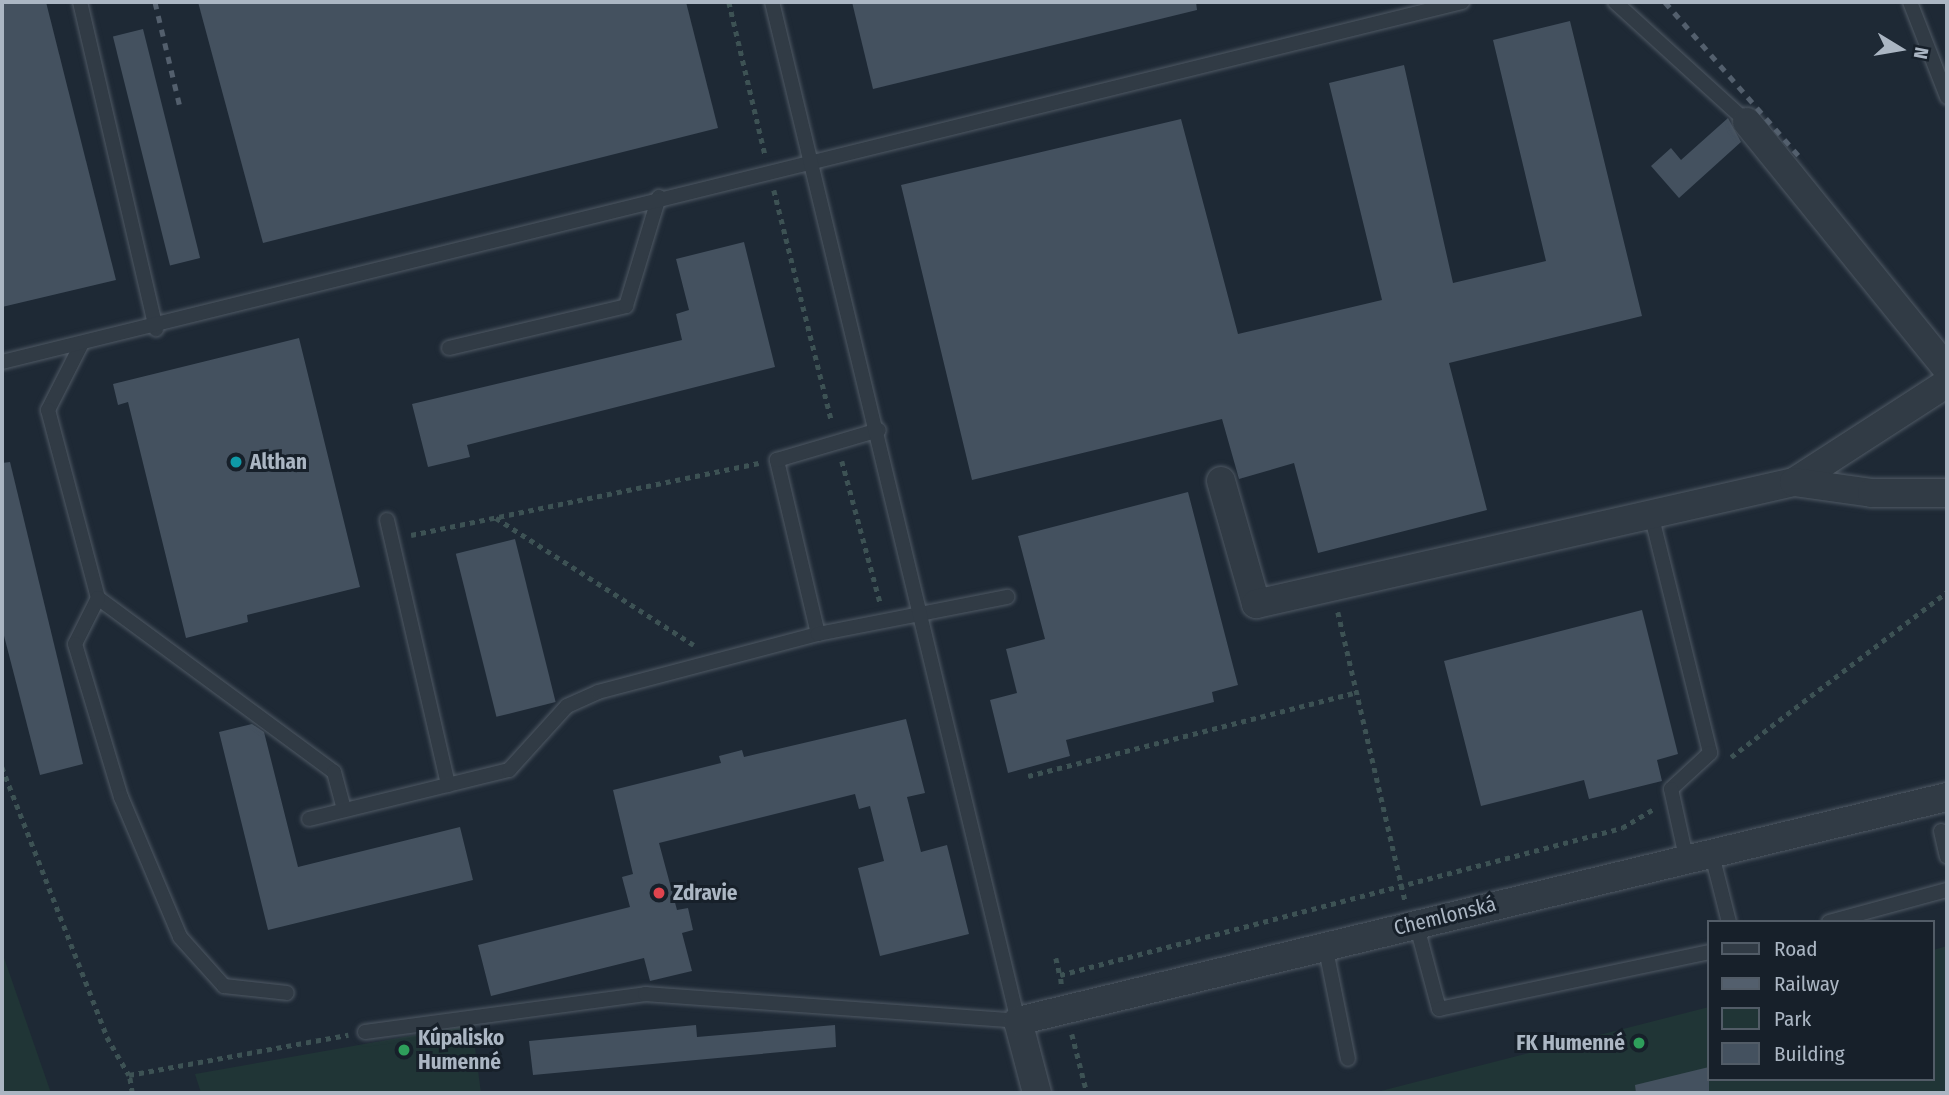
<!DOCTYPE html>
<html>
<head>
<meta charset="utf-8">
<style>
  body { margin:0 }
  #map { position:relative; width:1949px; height:1095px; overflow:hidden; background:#1e2935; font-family:"Fira Sans Condensed",sans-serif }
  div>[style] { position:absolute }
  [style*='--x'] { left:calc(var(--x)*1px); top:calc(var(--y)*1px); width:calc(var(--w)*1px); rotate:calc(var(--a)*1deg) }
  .green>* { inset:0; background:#203536 }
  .building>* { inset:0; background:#44515f; transform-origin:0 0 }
  .path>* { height:4.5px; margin-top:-2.25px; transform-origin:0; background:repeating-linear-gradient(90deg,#3d5254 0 5px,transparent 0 10px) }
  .roads { filter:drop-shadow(0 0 2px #4f5964) drop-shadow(0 0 2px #4f5964) }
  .lane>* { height:14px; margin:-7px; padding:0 7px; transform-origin:7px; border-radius:7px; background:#313b45 }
  .street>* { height:28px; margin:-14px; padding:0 14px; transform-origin:14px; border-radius:14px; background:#313b45 }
  .rail>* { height:5px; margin-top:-2.5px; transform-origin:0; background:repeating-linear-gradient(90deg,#535f6d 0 7px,transparent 0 14px) }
  .dots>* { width:19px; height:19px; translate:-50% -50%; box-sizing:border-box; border:4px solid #17202a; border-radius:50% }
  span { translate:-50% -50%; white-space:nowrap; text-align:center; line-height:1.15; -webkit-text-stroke:6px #17202a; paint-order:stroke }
  .poi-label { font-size:21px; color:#abb6c3; font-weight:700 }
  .left { translate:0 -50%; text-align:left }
  .right { translate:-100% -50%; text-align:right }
  .street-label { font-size:21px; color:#abb6c3 }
  .frame { position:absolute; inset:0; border:4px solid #abb6c3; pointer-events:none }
  .legend { position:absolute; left:1707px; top:920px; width:228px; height:161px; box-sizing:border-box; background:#17202a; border:2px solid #525c67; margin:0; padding:9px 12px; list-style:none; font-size:21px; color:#abb6c3 }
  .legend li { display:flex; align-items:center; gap:14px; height:35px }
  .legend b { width:35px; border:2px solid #525c67 }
  .north { position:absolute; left:1865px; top:14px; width:70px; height:70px; -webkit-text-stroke:5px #17202a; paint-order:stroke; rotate:101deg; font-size:19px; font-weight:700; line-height:28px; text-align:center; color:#abb6c3 }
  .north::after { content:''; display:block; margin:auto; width:24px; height:32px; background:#abb6c3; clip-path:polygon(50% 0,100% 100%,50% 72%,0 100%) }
</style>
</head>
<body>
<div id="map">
  <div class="green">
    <div style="clip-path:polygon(1947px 946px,1947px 1093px,1373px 1093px,1709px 1007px,1709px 1079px,1933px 1079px,1933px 950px)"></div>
    <div style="clip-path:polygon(2px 952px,51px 1093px,2px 1093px)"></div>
    <div style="clip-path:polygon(472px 1025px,481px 1093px,201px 1093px,195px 1074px)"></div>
  </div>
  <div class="building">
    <div style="clip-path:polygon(2px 2px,46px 2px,116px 280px,2px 307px)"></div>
    <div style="clip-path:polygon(198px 2px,686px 2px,718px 128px,263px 243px)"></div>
    <div style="clip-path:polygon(852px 2px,1196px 2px,1197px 10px,873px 89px)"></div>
    <div style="clip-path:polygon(1570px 21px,1642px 316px,1449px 363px,1487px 510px,1318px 553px,1294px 463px,1239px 479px,1222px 419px,972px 480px,901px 185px,1181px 119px,1238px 334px,1382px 300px,1329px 83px,1404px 65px,1453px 283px,1546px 261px,1493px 40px)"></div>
    <div style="left:143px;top:29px;width:236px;height:31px;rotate:76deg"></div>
    <div style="clip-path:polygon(1728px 118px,1741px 142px,1679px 198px,1651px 166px,1671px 148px,1681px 160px)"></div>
    <div style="clip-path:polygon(744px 242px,775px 367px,467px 445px,470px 457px,428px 467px,412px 404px,682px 340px,676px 314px,689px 310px,676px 259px)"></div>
    <div style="clip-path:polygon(299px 338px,360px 587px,247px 615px,248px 622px,186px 638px,128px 402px,118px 405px,113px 384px)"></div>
    <div style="clip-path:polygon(10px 462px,83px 764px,40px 775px,2px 628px,2px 463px)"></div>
    <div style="clip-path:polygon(1188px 492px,1238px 685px,1212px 692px,1214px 702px,1066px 740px,1070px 756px,1008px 773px,990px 700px,1017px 693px,1006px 649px,1045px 639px,1018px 536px)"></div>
    <div style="left:515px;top:539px;width:168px;height:61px;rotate:76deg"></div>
    <div style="clip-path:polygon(1642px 610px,1678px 754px,1657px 760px,1662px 781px,1589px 799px,1584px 780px,1481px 806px,1444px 661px)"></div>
    <div style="clip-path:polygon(906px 719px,925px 793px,907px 797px,921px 852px,947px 845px,969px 934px,880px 956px,858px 868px,884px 861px,870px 806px,859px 809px,855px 794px,659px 843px,677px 910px,688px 908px,693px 930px,682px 933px,692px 971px,650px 981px,644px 958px,491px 996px,478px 945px,630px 907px,622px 877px,633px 874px,613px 790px,721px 763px,719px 756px,742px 750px,744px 757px)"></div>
    <div style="clip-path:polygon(252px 724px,264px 732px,298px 867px,460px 827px,473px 880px,268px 930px,219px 732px)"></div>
    <div style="clip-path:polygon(696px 1025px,697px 1037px,835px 1025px,836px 1047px,533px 1075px,529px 1041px)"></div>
    <div style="clip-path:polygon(1709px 1067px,1709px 1093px,1636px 1093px,1635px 1085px)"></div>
  </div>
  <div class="path">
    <div style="--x:729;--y:2;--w:156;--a:76.7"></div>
    <div style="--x:774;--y:190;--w:239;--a:76"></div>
    <div style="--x:842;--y:461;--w:146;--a:74.9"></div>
    <div style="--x:496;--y:518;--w:235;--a:32.7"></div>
    <div style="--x:411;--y:535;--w:355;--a:-11.7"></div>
    <div style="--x:1338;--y:612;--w:296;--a:76.9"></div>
    <div style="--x:1731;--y:757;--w:272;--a:-37.4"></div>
    <div style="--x:2;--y:767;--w:290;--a:68.7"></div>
    <div style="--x:107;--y:1037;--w:44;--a:59.9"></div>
    <div style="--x:1028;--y:776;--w:335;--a:-14.3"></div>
    <div style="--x:1056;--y:958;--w:17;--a:77"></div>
    <div style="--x:1061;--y:984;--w:9;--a:-96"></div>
    <div style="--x:1060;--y:975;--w:581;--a:-14.66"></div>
    <div style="--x:1622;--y:828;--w:37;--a:-31"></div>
    <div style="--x:1072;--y:1034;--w:61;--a:75.7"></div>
    <div style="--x:132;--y:1093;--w:18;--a:-99"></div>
    <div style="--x:129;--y:1075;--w:223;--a:-10.4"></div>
  </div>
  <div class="roads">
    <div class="lane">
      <div style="--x:80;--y:2;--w:336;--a:76.9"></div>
      <div style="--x:1615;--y:2;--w:178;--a:42.3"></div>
      <div style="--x:1910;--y:2;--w:102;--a:68.7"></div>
      <div style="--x:81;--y:345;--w:73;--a:116.9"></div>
      <div style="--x:48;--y:410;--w:195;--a:75.1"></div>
      <div style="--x:98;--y:598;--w:293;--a:36.4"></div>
      <div style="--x:334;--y:772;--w:39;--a:75"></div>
      <div style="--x:449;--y:348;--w:182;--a:-13.3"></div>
      <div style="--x:626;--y:306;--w:114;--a:-73.2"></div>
      <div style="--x:2;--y:362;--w:1504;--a:-13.85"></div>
      <div style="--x:1651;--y:514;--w:246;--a:76.1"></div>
      <div style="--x:1710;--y:753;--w:53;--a:137.3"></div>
      <div style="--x:1671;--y:789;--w:70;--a:77.6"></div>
      <div style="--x:387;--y:520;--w:272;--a:77"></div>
      <div style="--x:98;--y:598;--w:51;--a:116.6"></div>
      <div style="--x:75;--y:644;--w:160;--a:73.3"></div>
      <div style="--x:121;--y:797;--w:152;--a:67.1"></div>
      <div style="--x:180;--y:937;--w:66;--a:48.1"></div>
      <div style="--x:224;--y:986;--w:63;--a:6.3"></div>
      <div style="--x:818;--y:634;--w:179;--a:-103.3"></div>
      <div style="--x:777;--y:460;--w:106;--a:-16.4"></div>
      <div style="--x:309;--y:819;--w:206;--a:-13.8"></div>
      <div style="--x:509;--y:770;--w:86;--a:-47.8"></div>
      <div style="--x:567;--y:706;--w:34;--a:-24"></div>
      <div style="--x:598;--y:692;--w:228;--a:-14.8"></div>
      <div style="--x:818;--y:634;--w:193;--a:-11.1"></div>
      <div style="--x:1941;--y:831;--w:26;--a:77"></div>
      <div style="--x:1711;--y:851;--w:73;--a:75.8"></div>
      <div style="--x:1829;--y:922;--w:122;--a:-15.2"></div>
      <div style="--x:1416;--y:923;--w:89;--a:75"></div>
      <div style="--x:1439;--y:1009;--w:276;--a:-11.9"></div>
      <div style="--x:1325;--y:945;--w:116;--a:78.6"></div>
      <div style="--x:365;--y:1032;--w:283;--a:-7.7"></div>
      <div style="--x:645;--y:994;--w:374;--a:4.1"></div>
      <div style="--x:1018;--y:1021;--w:1048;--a:-103.57"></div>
    </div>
    <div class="street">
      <div style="--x:1747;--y:122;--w:318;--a:51"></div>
      <div style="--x:1221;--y:481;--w:128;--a:74.1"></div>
      <div style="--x:1256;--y:604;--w:552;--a:-12.78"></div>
      <div style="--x:1794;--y:482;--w:182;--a:-32.9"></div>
      <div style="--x:1794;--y:482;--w:79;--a:8"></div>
      <div style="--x:1872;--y:493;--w:75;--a:0"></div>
      <div style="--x:1037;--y:1093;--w:74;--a:-104.8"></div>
      <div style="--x:1018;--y:1021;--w:956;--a:-13.56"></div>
    </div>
  </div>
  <div class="rail">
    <div style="--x:155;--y:2;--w:108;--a:76.6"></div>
    <div style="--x:1665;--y:2;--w:203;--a:49"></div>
  </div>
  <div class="dots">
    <div style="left:236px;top:462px;background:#0f9aa8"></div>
    <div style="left:659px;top:893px;background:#e0444e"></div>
    <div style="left:1639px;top:1043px;background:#2e9e5b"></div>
    <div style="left:404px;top:1050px;background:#2e9e5b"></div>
  </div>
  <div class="poi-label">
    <span class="left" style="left:250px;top:462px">Althan</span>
    <span class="left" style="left:673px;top:893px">Zdravie</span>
    <span class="left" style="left:418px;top:1050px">Kúpalisko<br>Humenné</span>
    <span class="right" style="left:1625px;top:1043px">FK Humenné</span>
  </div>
  <div class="street-label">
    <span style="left:1445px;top:916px;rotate:-14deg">Chemlonská</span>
  </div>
  <div class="frame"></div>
  <ul class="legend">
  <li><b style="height:9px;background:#313b45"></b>Road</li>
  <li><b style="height:9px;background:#535f6d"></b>Railway</li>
  <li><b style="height:19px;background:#203536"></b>Park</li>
  <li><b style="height:19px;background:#44515f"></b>Building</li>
  </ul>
  <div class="north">N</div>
</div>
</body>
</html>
